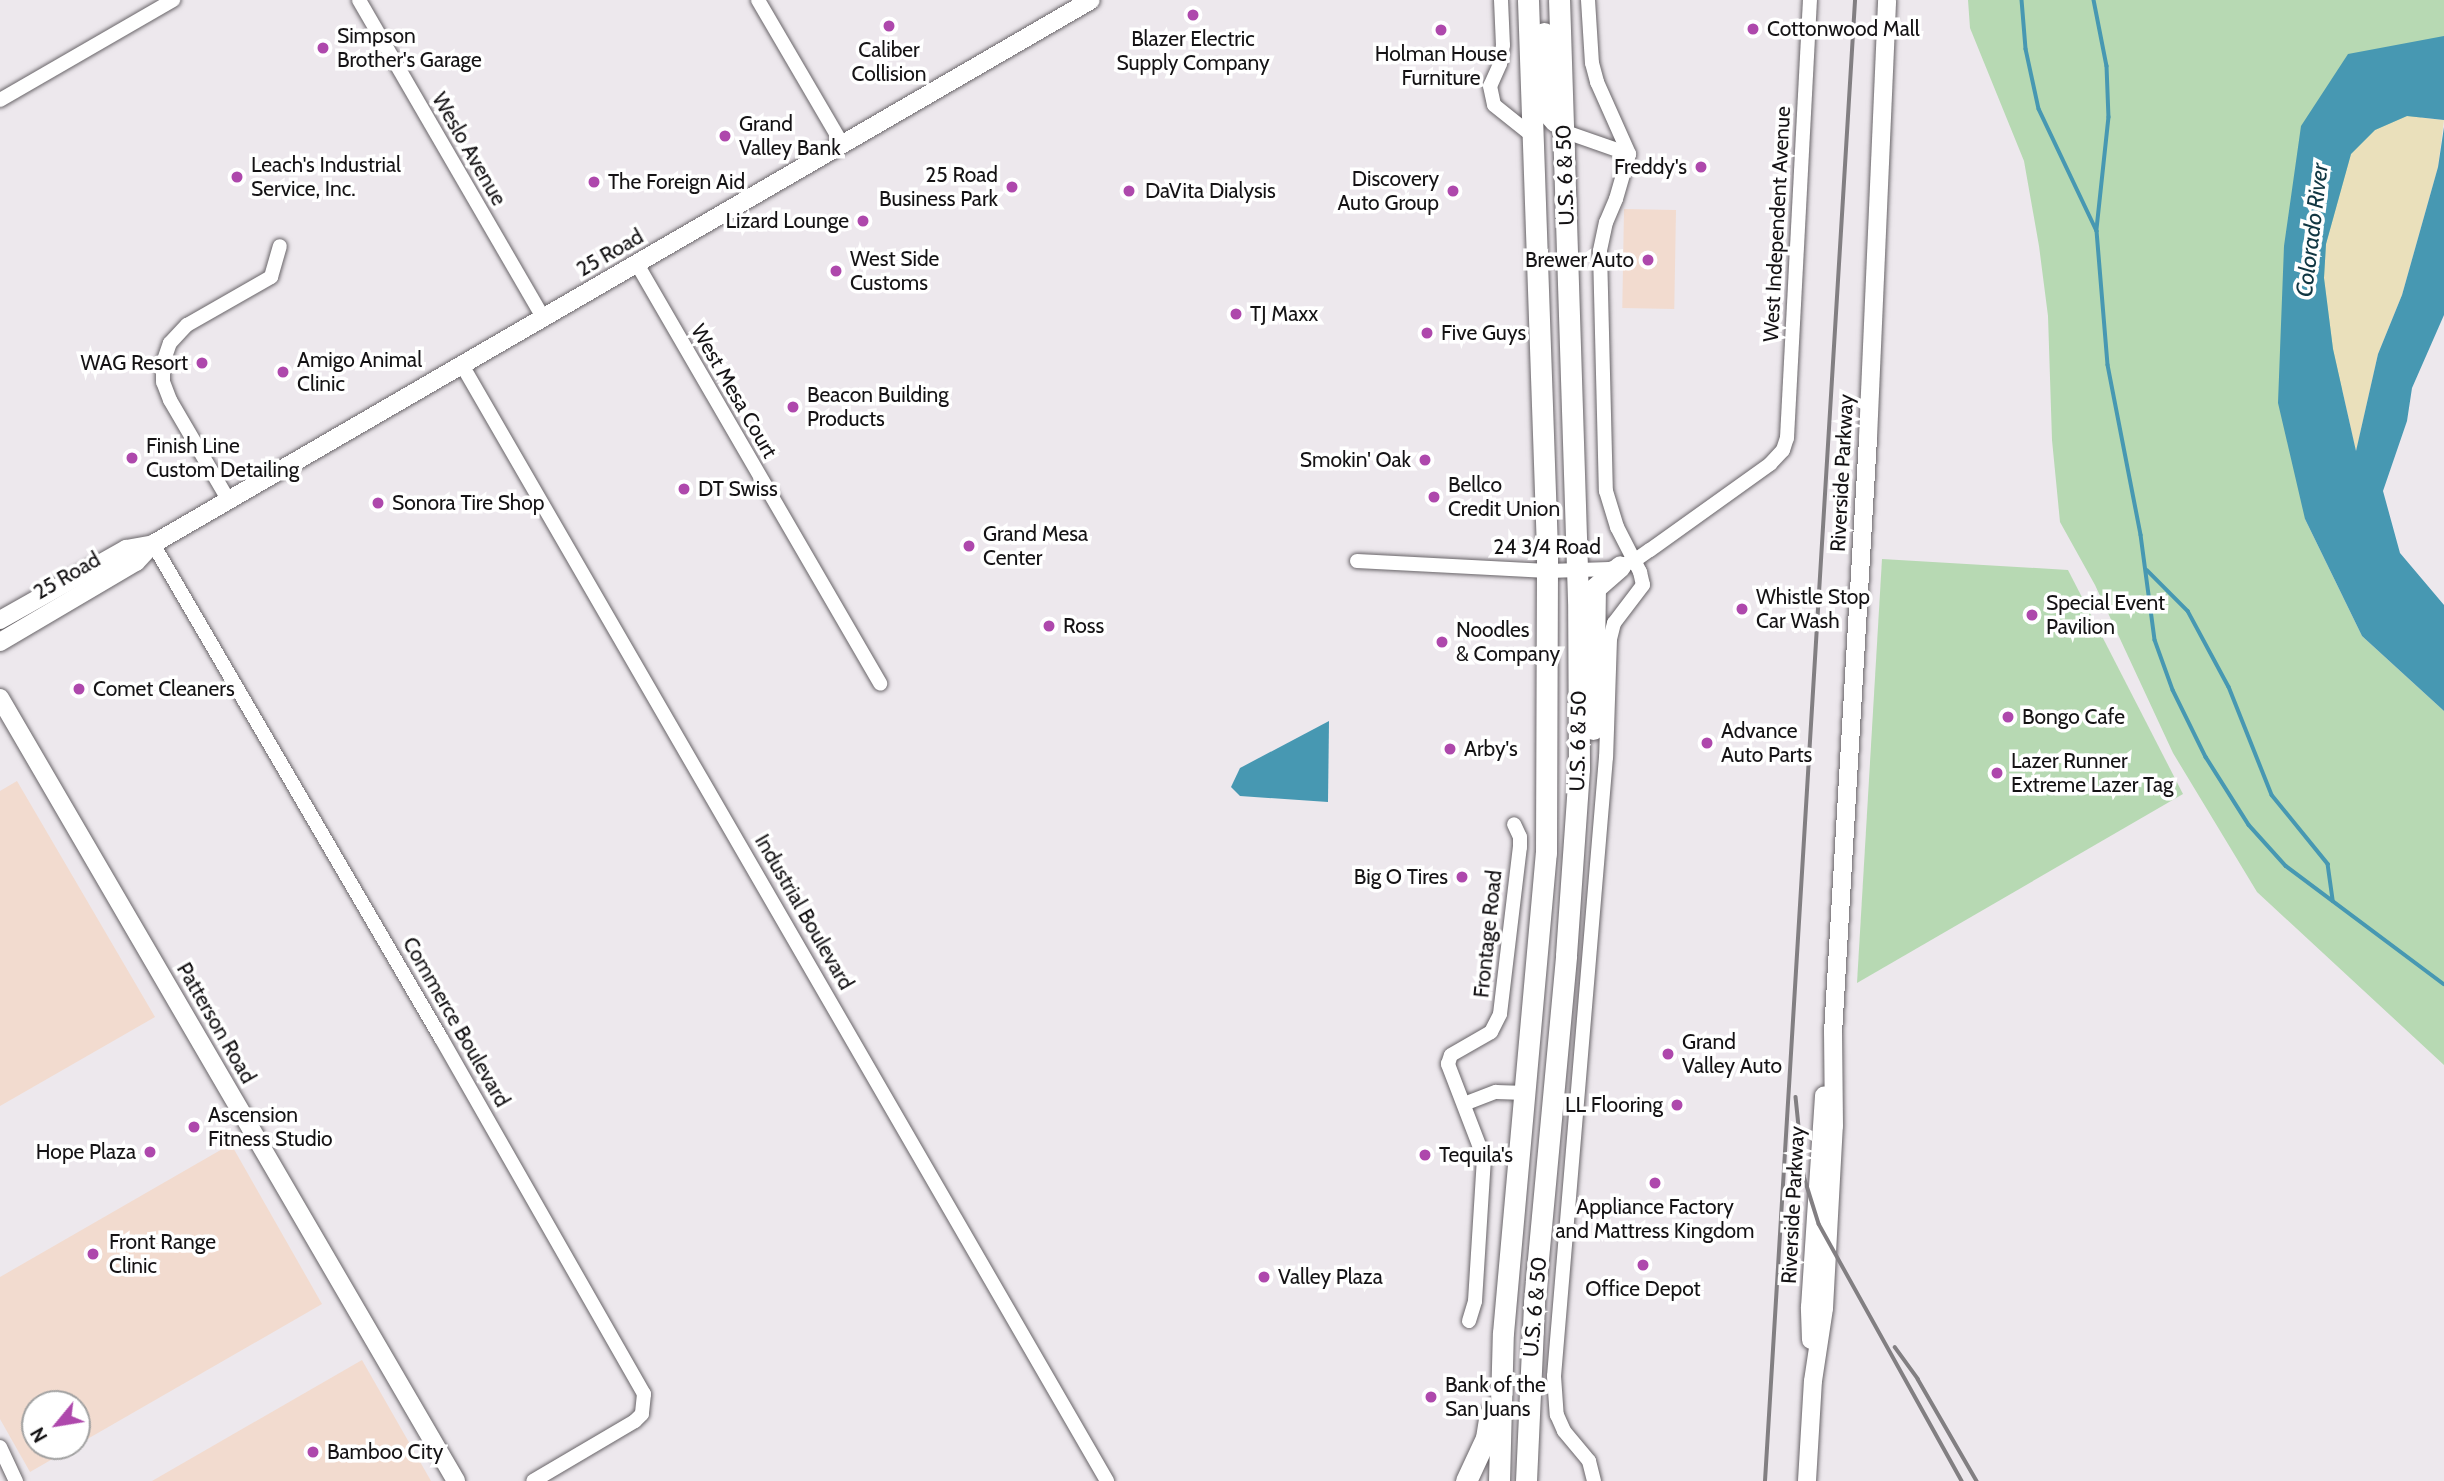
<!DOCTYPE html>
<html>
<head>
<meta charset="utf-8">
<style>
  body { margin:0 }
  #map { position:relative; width:2444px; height:1481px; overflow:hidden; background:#ede8ed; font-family:Cabin,sans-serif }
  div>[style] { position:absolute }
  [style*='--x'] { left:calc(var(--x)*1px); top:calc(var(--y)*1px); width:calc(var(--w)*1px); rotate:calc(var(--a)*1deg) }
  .commercial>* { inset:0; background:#f2dbcf; transform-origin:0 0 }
  .green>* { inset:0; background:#b7d9b3 }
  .sand>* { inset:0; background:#eae0bb }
  .water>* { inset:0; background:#4798b2 }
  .stream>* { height:3.5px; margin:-1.75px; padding:0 1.75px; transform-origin:1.75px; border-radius:1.75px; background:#4798b2 }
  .roads { filter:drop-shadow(0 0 2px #686468) drop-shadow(0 0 2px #686468) }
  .minor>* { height:14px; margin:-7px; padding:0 7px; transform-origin:7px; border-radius:7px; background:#fff }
  .major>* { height:18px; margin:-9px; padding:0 9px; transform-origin:9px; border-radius:9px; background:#fff }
  .highway>* { height:21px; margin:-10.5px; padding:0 10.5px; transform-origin:10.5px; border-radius:10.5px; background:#fff }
  .rail>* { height:3.5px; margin:-1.75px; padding:0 1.75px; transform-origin:1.75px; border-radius:1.75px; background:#827f82 }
  .dots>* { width:19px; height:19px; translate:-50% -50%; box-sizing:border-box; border:4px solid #fff; border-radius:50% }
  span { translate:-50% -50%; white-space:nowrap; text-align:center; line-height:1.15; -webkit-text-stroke:7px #fff; paint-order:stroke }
  .poi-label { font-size:21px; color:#151315 }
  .left { translate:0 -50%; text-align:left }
  .right { translate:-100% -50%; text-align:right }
  .street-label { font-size:21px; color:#151315 }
  .water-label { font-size:23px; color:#103642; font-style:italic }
  .north { position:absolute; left:21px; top:1390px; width:70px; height:70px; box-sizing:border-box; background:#fff; border:2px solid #a1a1a1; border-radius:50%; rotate:240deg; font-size:19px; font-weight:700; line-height:28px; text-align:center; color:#151315 }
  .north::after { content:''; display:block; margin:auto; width:24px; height:32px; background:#ae48ac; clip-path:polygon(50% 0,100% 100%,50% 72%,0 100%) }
</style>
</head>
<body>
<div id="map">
  <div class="commercial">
    <div style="left:1676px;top:210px;width:99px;height:52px;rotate:91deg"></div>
    <div style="clip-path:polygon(17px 781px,155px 1017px,0 1106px,0 791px)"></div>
    <div style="clip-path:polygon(231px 1144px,322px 1304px,77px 1445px,77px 1404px,35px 1404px,35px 1446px,75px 1446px,30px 1472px,0 1419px,0 1277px)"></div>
    <div style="clip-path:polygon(362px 1360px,431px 1481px,152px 1481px)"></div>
  </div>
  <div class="green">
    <div style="clip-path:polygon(1968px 0,2444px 0,2444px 39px,2305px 519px,2362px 636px,2444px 711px,2444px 1065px,2257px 892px,2173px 753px,2095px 585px,2060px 522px,2052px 440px,2048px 316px,2039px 246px,2024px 161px,1970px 28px)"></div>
    <div style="clip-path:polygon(1882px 559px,2068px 570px,2183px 794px,1857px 983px)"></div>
  </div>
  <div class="sand">
    <div style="clip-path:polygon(2407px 116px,2444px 120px,2438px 167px,2402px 295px,2378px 354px,2356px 452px,2333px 349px,2324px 278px,2326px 244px,2351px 154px,2375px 130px)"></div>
  </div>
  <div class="water">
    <div style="clip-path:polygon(2444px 36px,2444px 120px,2407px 116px,2375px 130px,2351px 154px,2326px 244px,2324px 278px,2333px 349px,2356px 451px,2378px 354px,2402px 295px,2438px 167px,2444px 127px,2444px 315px,2412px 388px,2407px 421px,2383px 491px,2400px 553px,2444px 605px,2444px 711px,2362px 636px,2305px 519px,2278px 403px,2284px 246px,2301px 126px,2348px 54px)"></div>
    <div style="clip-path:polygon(1329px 721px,1328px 802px,1240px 796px,1231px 787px,1240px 768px)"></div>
  </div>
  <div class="stream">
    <div style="--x:2022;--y:0;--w:49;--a:85.3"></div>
    <div style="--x:2026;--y:49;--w:61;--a:77.8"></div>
    <div style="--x:2039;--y:109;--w:135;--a:64.6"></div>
    <div style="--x:2097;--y:231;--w:134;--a:85.3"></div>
    <div style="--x:2108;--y:365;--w:173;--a:79"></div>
    <div style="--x:2141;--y:535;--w:106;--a:82.4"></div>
    <div style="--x:2155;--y:640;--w:53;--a:70.2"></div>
    <div style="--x:2173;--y:690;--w:75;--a:63.8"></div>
    <div style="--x:2206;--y:757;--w:80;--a:57.7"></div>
    <div style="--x:2249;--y:825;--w:55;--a:47.9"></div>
    <div style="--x:2286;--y:866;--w:197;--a:36.8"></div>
    <div style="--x:2094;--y:0;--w:67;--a:78.9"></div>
    <div style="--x:2107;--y:66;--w:51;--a:87.8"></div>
    <div style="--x:2109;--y:117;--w:114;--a:96.1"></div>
    <div style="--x:2147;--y:570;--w:58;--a:45"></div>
    <div style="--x:2188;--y:611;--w:86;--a:61.7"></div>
    <div style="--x:2229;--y:687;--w:116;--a:68.3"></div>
    <div style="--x:2272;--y:795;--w:89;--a:50.9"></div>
    <div style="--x:2328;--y:864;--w:37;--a:82"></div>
  </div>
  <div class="roads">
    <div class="minor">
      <div style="--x:359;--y:0;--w:367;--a:59.9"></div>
      <div style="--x:758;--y:0;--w:167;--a:59.7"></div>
      <div style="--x:1501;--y:0;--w:45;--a:87.5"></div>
      <div style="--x:1503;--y:45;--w:19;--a:99"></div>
      <div style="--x:1500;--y:64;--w:24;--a:114"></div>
      <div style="--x:1490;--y:86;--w:19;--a:78"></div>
      <div style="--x:1494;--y:105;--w:51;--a:38.7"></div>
      <div style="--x:1588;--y:0;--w:63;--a:86.4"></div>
      <div style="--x:1592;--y:63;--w:20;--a:75"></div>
      <div style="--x:1597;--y:82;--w:79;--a:66"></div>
      <div style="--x:1629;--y:154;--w:47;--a:106.1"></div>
      <div style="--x:1616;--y:199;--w:25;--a:113"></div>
      <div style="--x:1606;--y:222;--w:30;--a:102"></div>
      <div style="--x:1600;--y:251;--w:240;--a:88.6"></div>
      <div style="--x:1606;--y:491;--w:38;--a:73"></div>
      <div style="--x:1617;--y:527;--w:51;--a:62.9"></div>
      <div style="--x:1640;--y:572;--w:13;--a:77"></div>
      <div style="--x:1643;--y:585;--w:48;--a:127.3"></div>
      <div style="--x:1614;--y:623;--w:16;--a:104"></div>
      <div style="--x:1610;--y:639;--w:118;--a:91.9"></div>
      <div style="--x:1606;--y:757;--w:621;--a:94.8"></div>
      <div style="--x:1554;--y:1376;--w:39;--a:86"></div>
      <div style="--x:1557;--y:1415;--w:17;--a:66"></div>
      <div style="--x:1564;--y:1431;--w:39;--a:50"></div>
      <div style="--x:1589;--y:1461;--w:21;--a:76"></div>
      <div style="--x:0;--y:100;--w:200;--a:-30"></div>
      <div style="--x:1563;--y:131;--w:70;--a:19.2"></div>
      <div style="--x:637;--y:264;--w:485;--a:59.9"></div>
      <div style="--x:462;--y:365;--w:1289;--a:59.97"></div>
      <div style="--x:229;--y:501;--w:117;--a:-120.3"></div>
      <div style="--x:170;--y:400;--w:19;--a:-111"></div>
      <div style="--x:163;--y:382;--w:19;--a:-90"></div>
      <div style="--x:163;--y:363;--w:21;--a:-71"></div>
      <div style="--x:170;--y:343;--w:25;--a:-47"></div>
      <div style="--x:187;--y:325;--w:97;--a:-29.7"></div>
      <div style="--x:271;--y:277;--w:32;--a:-74"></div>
      <div style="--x:153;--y:544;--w:572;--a:59.76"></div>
      <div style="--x:441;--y:1038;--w:410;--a:60.3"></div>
      <div style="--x:644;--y:1394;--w:20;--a:96"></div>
      <div style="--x:642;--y:1414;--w:10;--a:135"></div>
      <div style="--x:635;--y:1421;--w:118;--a:149.5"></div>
      <div style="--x:1357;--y:561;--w:191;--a:3"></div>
      <div style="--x:1548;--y:571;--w:62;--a:-1.8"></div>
      <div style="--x:1610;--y:569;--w:25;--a:-18"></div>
      <div style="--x:1634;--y:561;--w:19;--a:-35"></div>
      <div style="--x:1650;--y:550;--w:148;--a:-35.6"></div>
      <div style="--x:1770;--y:464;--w:19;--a:-47"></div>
      <div style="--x:1783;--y:450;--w:13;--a:-72"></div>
      <div style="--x:1787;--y:438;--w:439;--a:-87"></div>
      <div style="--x:1464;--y:1104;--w:34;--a:-21"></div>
      <div style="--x:1496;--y:1092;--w:30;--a:2"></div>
      <div style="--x:1469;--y:1321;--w:21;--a:-73"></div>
      <div style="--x:1475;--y:1301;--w:143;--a:-86.4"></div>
      <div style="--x:1484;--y:1158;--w:101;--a:-111"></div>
      <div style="--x:1448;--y:1064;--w:9;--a:-72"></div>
      <div style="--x:1451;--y:1055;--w:46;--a:-29.9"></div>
      <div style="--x:1491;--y:1032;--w:20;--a:-63"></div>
      <div style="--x:1500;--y:1014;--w:168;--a:-83.2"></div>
      <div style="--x:1520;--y:847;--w:10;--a:-90"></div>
      <div style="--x:1520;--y:837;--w:14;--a:-115"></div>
      <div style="--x:0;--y:1447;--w:38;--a:65"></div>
    </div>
    <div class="major">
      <div style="--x:0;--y:620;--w:145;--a:-29.4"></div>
      <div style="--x:126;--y:549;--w:27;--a:-10"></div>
      <div style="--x:0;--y:642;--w:158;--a:-30.5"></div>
      <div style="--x:136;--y:562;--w:25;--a:-47"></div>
      <div style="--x:153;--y:544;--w:1084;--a:-30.11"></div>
      <div style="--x:0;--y:698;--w:906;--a:59.78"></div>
      <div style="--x:1811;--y:1340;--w:33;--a:-92"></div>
      <div style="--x:1810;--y:1307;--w:212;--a:-86.2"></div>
      <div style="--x:1807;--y:1481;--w:100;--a:-86.6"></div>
      <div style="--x:1813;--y:1381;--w:74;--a:-81.4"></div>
      <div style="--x:1824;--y:1308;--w:182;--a:-86.9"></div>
      <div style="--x:1834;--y:1126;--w:93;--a:-90.6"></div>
      <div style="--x:1833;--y:1033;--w:596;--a:-86.63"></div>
      <div style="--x:1868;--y:438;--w:438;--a:-87.5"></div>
    </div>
    <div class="highway">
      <div style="--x:1544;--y:33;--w:80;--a:87.1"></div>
      <div style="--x:1548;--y:113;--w:11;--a:49"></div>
      <div style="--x:1593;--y:729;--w:141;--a:-89.2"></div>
      <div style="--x:1595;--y:588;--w:33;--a:-41"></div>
      <div style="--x:1466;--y:1481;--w:47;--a:-65.1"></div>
      <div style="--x:1486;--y:1438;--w:24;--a:-81"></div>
      <div style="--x:1499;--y:1481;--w:148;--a:-88.5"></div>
      <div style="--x:1503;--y:1333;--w:482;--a:-84.9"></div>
      <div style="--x:1546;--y:853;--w:303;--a:-89.8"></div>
      <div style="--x:1547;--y:550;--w:550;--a:-91.98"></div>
      <div style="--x:1526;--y:1481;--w:179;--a:-87.4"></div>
      <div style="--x:1534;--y:1302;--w:348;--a:-84.7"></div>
      <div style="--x:1566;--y:955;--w:187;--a:-86"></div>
      <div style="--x:1579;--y:768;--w:168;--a:-90.3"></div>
      <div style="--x:1578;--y:600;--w:600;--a:-91.81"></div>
    </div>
  </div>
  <div class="rail">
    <div style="--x:1796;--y:1097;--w:79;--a:84.2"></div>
    <div style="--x:1804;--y:1176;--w:50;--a:72.6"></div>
    <div style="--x:1819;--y:1224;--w:294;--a:60.9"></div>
    <div style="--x:1895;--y:1347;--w:39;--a:54"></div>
    <div style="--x:1918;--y:1379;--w:118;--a:60"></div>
    <div style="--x:1765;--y:1481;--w:1484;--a:-86.52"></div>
  </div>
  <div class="dots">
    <div style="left:1193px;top:15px;background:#ae48ac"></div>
    <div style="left:889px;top:26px;background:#ae48ac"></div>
    <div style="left:1753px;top:29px;background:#ae48ac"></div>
    <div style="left:1441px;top:30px;background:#ae48ac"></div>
    <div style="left:323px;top:48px;background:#ae48ac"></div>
    <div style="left:725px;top:136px;background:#ae48ac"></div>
    <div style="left:1701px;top:167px;background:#ae48ac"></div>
    <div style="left:237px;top:177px;background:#ae48ac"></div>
    <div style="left:594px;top:182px;background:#ae48ac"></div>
    <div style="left:1012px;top:187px;background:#ae48ac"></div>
    <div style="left:1129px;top:191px;background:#ae48ac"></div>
    <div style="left:1453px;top:191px;background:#ae48ac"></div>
    <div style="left:863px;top:221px;background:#ae48ac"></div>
    <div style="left:1648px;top:260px;background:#ae48ac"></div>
    <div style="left:836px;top:271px;background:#ae48ac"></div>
    <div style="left:1236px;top:314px;background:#ae48ac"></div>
    <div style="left:1427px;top:333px;background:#ae48ac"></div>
    <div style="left:202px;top:363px;background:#ae48ac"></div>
    <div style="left:283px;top:372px;background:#ae48ac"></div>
    <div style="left:793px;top:407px;background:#ae48ac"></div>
    <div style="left:132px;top:458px;background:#ae48ac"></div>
    <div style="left:1425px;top:460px;background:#ae48ac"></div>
    <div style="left:684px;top:489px;background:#ae48ac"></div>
    <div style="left:1434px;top:497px;background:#ae48ac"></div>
    <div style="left:378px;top:503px;background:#ae48ac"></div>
    <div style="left:969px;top:546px;background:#ae48ac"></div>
    <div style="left:1742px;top:609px;background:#ae48ac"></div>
    <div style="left:2032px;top:615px;background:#ae48ac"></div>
    <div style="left:1049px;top:626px;background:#ae48ac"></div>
    <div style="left:1442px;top:642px;background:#ae48ac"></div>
    <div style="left:79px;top:689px;background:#ae48ac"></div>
    <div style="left:2008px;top:717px;background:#ae48ac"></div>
    <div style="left:1707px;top:743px;background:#ae48ac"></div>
    <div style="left:1450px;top:749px;background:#ae48ac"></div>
    <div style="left:1997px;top:773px;background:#ae48ac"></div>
    <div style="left:1462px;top:877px;background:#ae48ac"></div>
    <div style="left:1668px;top:1054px;background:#ae48ac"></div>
    <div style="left:1677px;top:1105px;background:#ae48ac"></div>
    <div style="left:194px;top:1127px;background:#ae48ac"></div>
    <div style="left:150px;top:1152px;background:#ae48ac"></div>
    <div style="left:1425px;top:1155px;background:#ae48ac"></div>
    <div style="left:1655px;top:1183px;background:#ae48ac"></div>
    <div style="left:93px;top:1254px;background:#ae48ac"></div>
    <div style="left:1643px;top:1265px;background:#ae48ac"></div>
    <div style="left:1264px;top:1277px;background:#ae48ac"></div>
    <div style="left:1431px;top:1397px;background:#ae48ac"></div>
    <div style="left:313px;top:1452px;background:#ae48ac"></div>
  </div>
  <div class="poi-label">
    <span class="left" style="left:1767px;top:29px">Cottonwood Mall</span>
    <span class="left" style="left:337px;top:48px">Simpson<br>Brother's Garage</span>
    <span style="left:1193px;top:51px">Blazer Electric<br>Supply Company</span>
    <span style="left:889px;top:62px">Caliber<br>Collision</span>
    <span style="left:1441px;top:66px">Holman House<br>Furniture</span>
    <span class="left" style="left:739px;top:136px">Grand<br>Valley Bank</span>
    <span class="left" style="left:251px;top:177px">Leach's Industrial<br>Service, Inc.</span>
    <span class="right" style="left:1687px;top:167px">Freddy's</span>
    <span class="right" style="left:998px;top:187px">25 Road<br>Business Park</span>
    <span class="right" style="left:1439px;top:191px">Discovery<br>Auto Group</span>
    <span class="left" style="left:608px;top:182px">The Foreign Aid</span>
    <span class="left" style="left:1145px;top:191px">DaVita Dialysis</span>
    <span class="right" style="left:849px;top:221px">Lizard Lounge</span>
    <span class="left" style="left:850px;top:271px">West Side<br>Customs</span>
    <span class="right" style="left:1634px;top:260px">Brewer Auto</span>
    <span class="left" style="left:1250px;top:314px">TJ Maxx</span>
    <span class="left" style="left:1441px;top:333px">Five Guys</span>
    <span class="left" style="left:297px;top:372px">Amigo Animal<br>Clinic</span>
    <span class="right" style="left:188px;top:363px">WAG Resort</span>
    <span class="left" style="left:807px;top:407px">Beacon Building<br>Products</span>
    <span class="left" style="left:146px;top:458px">Finish Line<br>Custom Detailing</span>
    <span class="right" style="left:1411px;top:460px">Smokin' Oak</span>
    <span class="left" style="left:1448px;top:497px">Bellco<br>Credit Union</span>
    <span class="left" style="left:698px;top:489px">DT Swiss</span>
    <span class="left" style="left:392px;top:503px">Sonora Tire Shop</span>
    <span class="left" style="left:983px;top:546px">Grand Mesa<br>Center</span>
    <span class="left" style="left:1756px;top:609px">Whistle Stop<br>Car Wash</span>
    <span class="left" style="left:2046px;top:615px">Special Event<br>Pavilion</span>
    <span class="left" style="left:1063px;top:626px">Ross</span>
    <span class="left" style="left:1456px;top:642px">Noodles<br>&amp; Company</span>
    <span class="left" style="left:93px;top:689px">Comet Cleaners</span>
    <span class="left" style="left:2022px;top:717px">Bongo Cafe</span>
    <span class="left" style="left:1721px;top:743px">Advance<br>Auto Parts</span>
    <span class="left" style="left:1464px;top:749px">Arby's</span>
    <span class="left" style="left:2011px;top:773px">Lazer Runner<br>Extreme Lazer Tag</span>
    <span class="right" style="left:1448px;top:877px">Big O Tires</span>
    <span class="left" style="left:1682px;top:1054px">Grand<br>Valley Auto</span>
    <span class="right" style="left:1663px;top:1105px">LL Flooring</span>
    <span class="left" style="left:208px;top:1127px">Ascension<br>Fitness Studio</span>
    <span class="right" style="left:136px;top:1152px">Hope Plaza</span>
    <span class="left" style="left:1439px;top:1155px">Tequila's</span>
    <span style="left:1655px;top:1219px">Appliance Factory<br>and Mattress Kingdom</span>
    <span class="left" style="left:109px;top:1254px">Front Range<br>Clinic</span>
    <span class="left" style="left:1278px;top:1277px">Valley Plaza</span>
    <span style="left:1643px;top:1289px">Office Depot</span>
    <span class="left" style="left:1445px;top:1397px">Bank of the<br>San Juans</span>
    <span class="left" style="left:327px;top:1452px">Bamboo City</span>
  </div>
  <div class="street-label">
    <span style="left:469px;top:149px;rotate:60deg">Weslo Avenue</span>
    <span style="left:1565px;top:175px;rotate:-92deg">U.S. 6 &amp; 50</span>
    <span style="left:1777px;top:224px;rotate:-87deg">West Independent Avenue</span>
    <span style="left:610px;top:253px;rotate:-30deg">25 Road</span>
    <span style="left:734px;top:391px;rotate:60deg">West Mesa Court</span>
    <span style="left:1842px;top:473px;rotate:-87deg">Riverside Parkway</span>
    <span style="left:1547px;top:547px">24 3/4 Road</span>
    <span style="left:67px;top:576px;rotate:-30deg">25 Road</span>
    <span style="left:1578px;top:741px;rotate:-89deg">U.S. 6 &amp; 50</span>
    <span style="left:804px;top:912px;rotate:60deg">Industrial Boulevard</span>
    <span style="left:1488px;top:934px;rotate:-84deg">Frontage Road</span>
    <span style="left:456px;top:1022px;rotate:60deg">Commerce Boulevard</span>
    <span style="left:216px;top:1023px;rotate:60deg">Patterson Road</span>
    <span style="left:1793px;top:1205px;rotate:-87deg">Riverside Parkway</span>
    <span style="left:1535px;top:1307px;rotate:-85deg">U.S. 6 &amp; 50</span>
  </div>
  <div class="water-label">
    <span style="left:2312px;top:230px;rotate:-83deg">Colorado River</span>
  </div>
  <div class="north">N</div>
</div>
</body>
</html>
